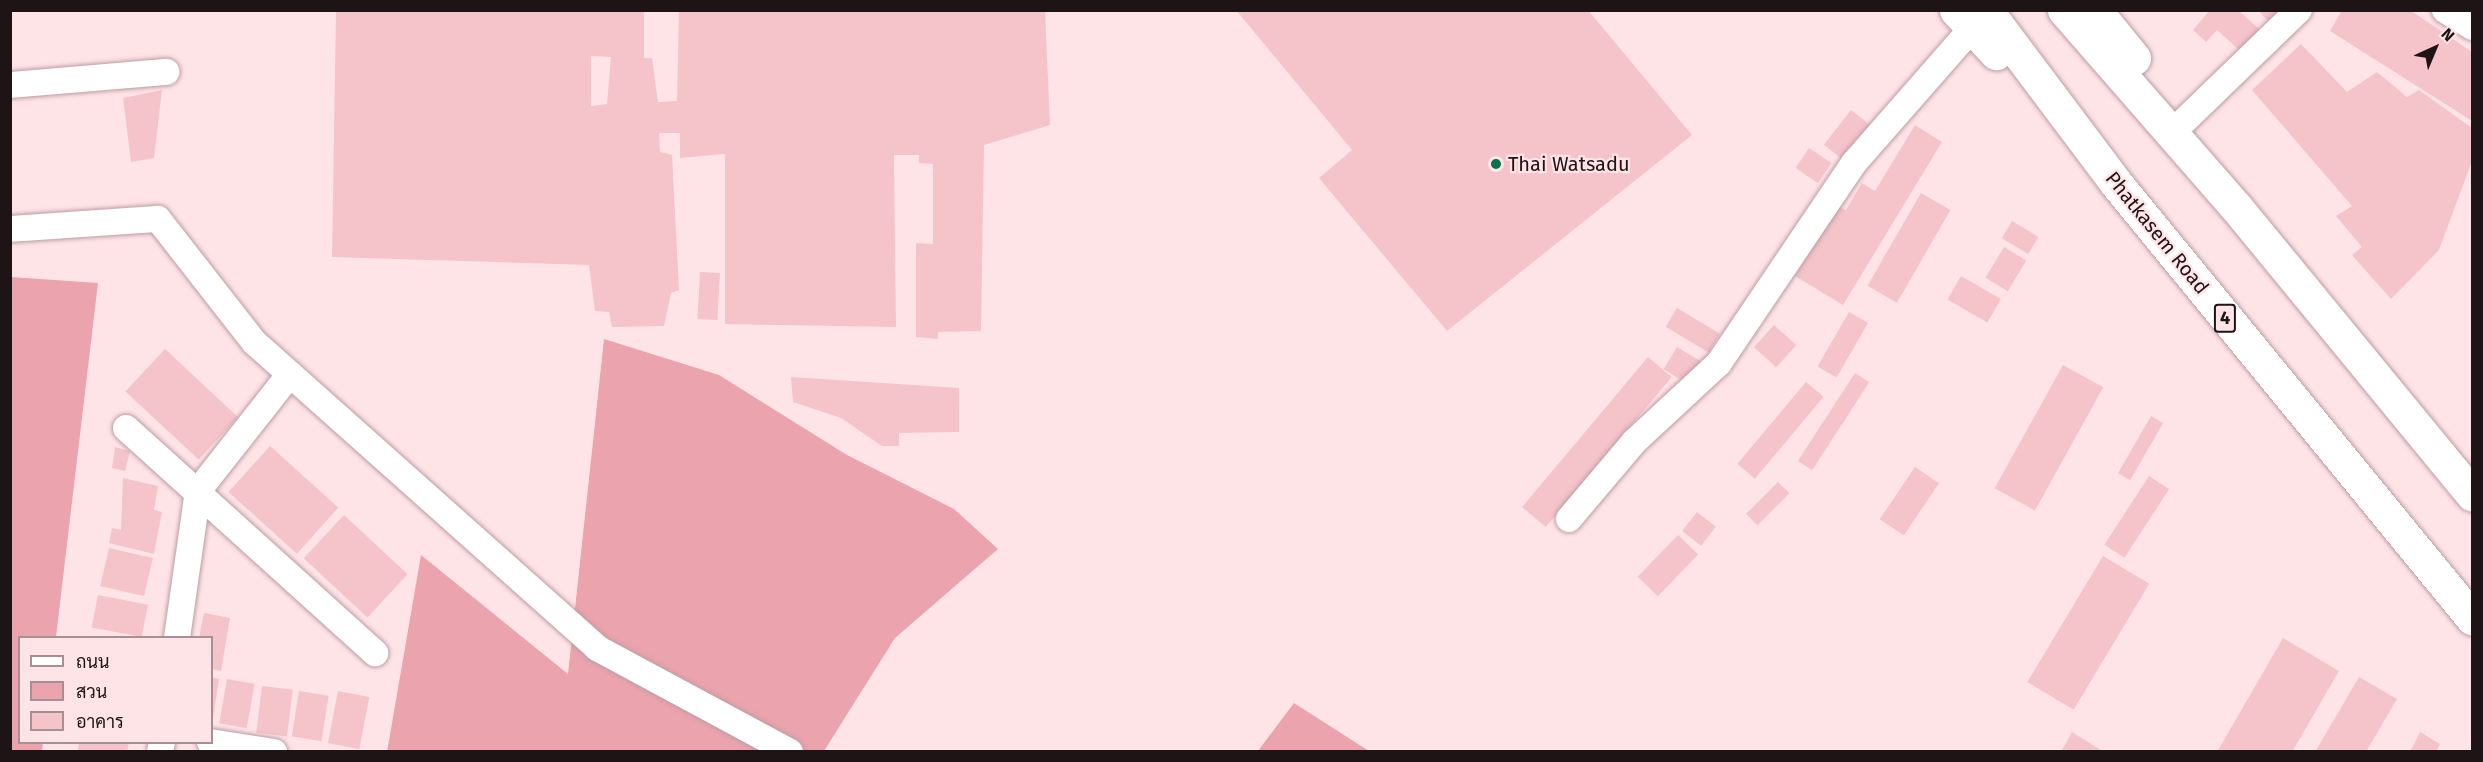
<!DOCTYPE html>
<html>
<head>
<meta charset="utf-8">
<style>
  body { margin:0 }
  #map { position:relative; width:2483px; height:762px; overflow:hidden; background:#ffe4e7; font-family:"Fira Sans",Sarabun,sans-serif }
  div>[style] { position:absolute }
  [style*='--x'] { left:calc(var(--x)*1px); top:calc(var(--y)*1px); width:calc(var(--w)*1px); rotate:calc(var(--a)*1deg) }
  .green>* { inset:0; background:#eba3ae }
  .building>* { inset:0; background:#f5c3ca; transform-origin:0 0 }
  .roads { filter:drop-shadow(0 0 2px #bd9da2) drop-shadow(0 0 2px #bd9da2) }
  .minor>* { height:26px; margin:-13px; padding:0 13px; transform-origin:13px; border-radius:13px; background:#fff }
  .highway>* { height:33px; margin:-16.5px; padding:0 16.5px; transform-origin:16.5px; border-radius:16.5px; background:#fff }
  .dots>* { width:16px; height:16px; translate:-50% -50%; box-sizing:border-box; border:3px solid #ffe4e7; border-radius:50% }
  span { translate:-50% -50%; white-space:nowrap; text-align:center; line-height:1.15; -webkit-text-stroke:4.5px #ffe4e7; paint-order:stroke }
  .shield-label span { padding:2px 4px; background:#ffe4e7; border:2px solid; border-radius:4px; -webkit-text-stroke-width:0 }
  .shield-label { font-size:18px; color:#1e1315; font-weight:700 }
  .poi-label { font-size:20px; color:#1e1315 }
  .left { translate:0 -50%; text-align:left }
  .street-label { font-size:20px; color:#1e1315 }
  .frame { position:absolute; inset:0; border:12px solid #1e1315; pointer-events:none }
  .legend { position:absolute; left:18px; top:636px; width:195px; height:108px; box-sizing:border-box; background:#ffe4e7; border:2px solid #a59093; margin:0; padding:8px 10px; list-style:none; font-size:18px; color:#1e1315 }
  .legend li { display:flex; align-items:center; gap:12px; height:30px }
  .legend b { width:30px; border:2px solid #a59093 }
  .north { position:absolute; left:2405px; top:18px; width:60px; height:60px; -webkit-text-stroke:4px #ffe4e7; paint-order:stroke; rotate:44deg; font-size:16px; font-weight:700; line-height:24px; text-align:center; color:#1e1315 }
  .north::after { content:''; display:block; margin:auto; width:21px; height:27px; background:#1e1315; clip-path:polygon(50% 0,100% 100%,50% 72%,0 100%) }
</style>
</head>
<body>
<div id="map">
  <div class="green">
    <div style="clip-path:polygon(11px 277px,98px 283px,56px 637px,20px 638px,20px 742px,43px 743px,42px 751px,11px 751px)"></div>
    <div style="clip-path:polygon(604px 339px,719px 375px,847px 455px,954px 509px,998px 549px,895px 638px,824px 751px,387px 752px,421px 555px,568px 674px)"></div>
    <div style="clip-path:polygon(1294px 703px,1369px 751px,1258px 751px)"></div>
  </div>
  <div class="building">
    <div style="clip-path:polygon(evenodd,336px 10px,644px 10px,644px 58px,652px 58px,658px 102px,677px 101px,679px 10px,1045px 10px,1050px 125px,984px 145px,981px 331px,938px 332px,938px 339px,916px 337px,916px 243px,933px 244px,933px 164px,919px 163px,919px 155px,894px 155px,896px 327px,725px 324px,725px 154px,680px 158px,680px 133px,659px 133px,660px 152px,672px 155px,679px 290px,671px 293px,664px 326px,612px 327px,609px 312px,595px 311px,589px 265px,332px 257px,336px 10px,591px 56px,611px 57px,607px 104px,591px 106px,591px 56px)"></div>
    <div style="clip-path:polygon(1236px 10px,1588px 10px,1692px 135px,1447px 331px,1319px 178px,1352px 150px)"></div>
    <div style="clip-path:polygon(2210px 10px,2238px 10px,2265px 34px,2246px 56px,2217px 30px,2206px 42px,2193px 30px)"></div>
    <div style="clip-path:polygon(2258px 10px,2280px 10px,2268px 21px)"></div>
    <div style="clip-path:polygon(2342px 10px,2410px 10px,2472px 52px,2472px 121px,2330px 31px)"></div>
    <div style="clip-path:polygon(2301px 44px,2347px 92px,2377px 72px,2407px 97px,2419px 90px,2472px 128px,2472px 161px,2439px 250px,2391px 299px,2352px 255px,2362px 247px,2336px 216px,2352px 206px,2252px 90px)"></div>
    <div style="clip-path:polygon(162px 90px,154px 158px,131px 162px,123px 98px)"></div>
    <div style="left:1851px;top:110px;width:24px;height:44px;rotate:38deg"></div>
    <div style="clip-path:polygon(1915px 125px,1942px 142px,1843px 305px,1795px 276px,1838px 206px,1846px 210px,1862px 183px,1875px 191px)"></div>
    <div style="left:1809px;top:148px;width:27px;height:24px;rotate:34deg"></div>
    <div style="left:1921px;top:193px;width:34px;height:107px;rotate:30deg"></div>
    <div style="left:2012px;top:221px;width:31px;height:20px;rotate:31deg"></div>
    <div style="left:2004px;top:247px;width:26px;height:36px;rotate:31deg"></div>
    <div style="left:700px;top:272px;width:20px;height:47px;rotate:3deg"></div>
    <div style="left:1961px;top:276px;width:46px;height:27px;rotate:30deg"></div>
    <div style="left:1677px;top:308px;width:50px;height:22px;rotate:31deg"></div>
    <div style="left:1849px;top:312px;width:22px;height:63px;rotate:30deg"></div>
    <div style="left:1774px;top:325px;width:30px;height:30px;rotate:42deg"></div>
    <div style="left:1677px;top:347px;width:31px;height:26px;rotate:31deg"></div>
    <div style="left:165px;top:349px;width:100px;height:58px;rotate:43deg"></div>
    <div style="left:1648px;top:357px;width:31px;height:196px;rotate:40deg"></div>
    <div style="left:2063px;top:365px;width:46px;height:141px;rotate:29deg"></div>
    <div style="left:1855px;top:373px;width:17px;height:105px;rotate:33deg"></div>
    <div style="clip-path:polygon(791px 377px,959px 388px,959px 432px,899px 433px,899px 446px,882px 446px,841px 418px,793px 402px)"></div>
    <div style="left:1806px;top:382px;width:23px;height:107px;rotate:40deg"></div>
    <div style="left:2151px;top:416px;width:14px;height:66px;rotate:30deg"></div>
    <div style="left:270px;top:446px;width:92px;height:62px;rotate:42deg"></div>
    <div style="clip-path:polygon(115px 447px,130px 451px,125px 471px,112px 468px)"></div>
    <div style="left:1915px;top:467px;width:29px;height:63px;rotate:34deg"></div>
    <div style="left:2149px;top:476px;width:24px;height:82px;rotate:33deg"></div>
    <div style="clip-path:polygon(123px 478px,158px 486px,154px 510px,162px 512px,154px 554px,109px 543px,112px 528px,121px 530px)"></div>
    <div style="left:1778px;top:482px;width:16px;height:45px;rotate:45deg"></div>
    <div style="left:1697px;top:512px;width:24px;height:24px;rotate:38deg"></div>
    <div style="left:344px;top:515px;width:87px;height:59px;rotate:43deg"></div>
    <div style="left:1678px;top:535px;width:28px;height:58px;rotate:44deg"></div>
    <div style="left:109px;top:548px;width:45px;height:39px;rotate:13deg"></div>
    <div style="left:2103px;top:556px;width:54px;height:147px;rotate:31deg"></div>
    <div style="left:98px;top:595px;width:51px;height:33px;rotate:11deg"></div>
    <div style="clip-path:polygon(204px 613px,230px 618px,221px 671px,212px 669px,212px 638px,199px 638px)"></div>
    <div style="clip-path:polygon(2283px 638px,2339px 671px,2292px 752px,2217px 752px)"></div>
    <div style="clip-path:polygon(212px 677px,219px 679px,213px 718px,212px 717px)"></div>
    <div style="clip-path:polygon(2359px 677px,2397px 699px,2366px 752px,2315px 752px)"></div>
    <div style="left:227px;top:679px;width:28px;height:45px;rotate:10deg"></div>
    <div style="left:262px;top:686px;width:31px;height:47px;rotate:7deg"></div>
    <div style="left:299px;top:691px;width:30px;height:46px;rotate:9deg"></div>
    <div style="left:338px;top:691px;width:32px;height:53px;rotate:11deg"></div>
    <div style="clip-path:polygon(2072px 732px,2104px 752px,2061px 752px)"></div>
    <div style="clip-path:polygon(2420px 732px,2440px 744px,2436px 752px,2410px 752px)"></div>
    <div style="clip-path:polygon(79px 742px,129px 742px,127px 752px,78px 750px)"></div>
  </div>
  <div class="roads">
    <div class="minor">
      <div style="--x:2445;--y:10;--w:32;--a:32"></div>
      <div style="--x:10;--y:85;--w:157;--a:-4.8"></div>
      <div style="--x:2185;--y:120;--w:158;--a:-44"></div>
      <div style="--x:10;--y:229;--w:148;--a:-3.9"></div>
      <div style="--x:158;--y:219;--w:156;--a:52"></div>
      <div style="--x:254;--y:342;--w:460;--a:41.7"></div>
      <div style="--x:597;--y:648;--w:219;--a:28.3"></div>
      <div style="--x:126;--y:428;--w:336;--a:42.1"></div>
      <div style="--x:1569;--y:519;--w:101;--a:-49.8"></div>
      <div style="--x:1634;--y:442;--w:116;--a:-42.9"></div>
      <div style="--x:1719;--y:363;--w:241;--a:-56"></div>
      <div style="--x:1854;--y:163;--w:179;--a:-48.8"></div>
      <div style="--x:177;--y:638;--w:148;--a:-81.9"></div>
      <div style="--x:198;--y:491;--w:149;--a:-51.8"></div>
      <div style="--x:210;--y:742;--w:65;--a:8.9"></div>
      <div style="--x:160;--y:752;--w:10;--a:-79"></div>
    </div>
    <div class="highway">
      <div style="--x:1956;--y:10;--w:59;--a:47.1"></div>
      <div style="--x:1986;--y:10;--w:215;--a:53.1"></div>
      <div style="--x:2115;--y:182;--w:564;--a:50.69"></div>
      <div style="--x:2064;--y:10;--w:262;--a:48.9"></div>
      <div style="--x:2236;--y:207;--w:372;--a:50.6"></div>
      <div style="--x:2095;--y:10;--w:62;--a:50.9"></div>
    </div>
  </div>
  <div class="dots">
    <div style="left:1496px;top:164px;background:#02734c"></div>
  </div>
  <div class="shield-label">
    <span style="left:2225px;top:318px">4</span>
  </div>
  <div class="poi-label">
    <span class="left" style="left:1508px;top:164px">Thai Watsadu</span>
  </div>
  <div class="street-label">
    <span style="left:2157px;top:233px;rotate:51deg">Phatkasem Road</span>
  </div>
  <div class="frame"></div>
  <ul class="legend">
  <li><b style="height:8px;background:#fff"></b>ถนน</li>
  <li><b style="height:16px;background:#eba3ae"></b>สวน</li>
  <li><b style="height:16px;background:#f5c3ca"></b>อาคาร</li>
  </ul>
  <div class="north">N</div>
</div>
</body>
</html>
